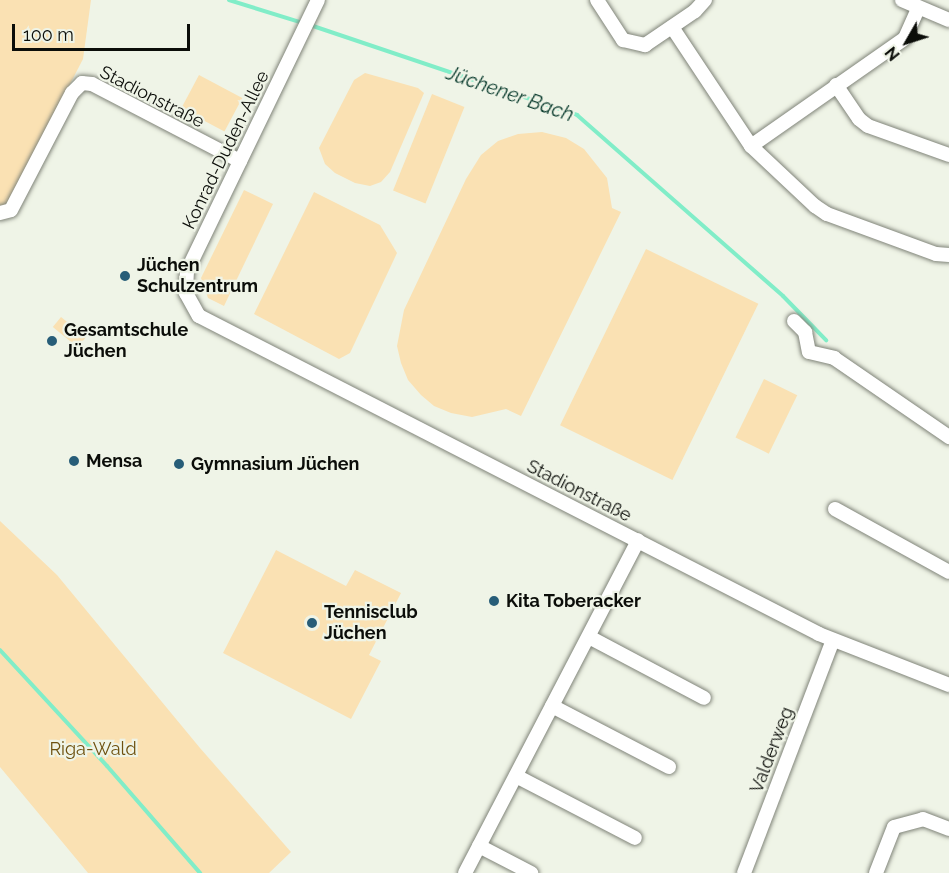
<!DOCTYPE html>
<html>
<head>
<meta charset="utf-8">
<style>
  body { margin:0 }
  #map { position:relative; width:949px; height:873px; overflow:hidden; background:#eff4e7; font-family:Raleway,sans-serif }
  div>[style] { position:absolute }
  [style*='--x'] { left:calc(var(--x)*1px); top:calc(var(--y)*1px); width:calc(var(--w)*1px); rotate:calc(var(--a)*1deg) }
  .green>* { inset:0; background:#fae1b3; transform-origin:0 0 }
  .stream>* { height:4px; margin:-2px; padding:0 2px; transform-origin:2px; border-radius:2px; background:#81edc8 }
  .roads { filter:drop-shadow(0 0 2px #808479) drop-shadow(0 0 2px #808479) }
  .street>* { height:14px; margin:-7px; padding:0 7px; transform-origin:7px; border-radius:7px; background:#fff }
  .dots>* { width:16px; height:16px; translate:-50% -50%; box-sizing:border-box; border:3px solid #eff4e7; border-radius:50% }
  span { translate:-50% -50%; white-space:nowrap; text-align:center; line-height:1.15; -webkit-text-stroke:4.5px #eff4e7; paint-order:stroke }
  .street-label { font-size:18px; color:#0b0d09 }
  .poi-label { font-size:18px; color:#0b0d09; font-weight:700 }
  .left { translate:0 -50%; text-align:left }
  .park-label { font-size:18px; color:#6e510f }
  .water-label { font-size:20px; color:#093b2d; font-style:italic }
  .north { position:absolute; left:877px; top:12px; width:60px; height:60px; -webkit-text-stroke:4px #eff4e7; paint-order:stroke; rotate:231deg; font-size:16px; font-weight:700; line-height:24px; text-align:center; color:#0b0d09 }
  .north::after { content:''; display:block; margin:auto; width:21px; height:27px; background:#0b0d09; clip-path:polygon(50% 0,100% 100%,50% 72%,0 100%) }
  .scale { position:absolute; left:12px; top:24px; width:178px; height:27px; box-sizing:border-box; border:3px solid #0b0d09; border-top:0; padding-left:8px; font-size:18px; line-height:21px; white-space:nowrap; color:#0b0d09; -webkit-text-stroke:4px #eff4e7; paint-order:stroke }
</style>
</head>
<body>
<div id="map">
  <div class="green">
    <div style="clip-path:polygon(0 0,91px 0,83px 59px,8px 204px,0 206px)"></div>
    <div style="clip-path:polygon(365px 73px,418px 88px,424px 93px,390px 172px,381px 182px,370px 186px,355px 183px,335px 173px,325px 164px,319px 148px,354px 80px)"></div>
    <div style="left:199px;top:75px;width:49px;height:38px;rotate:28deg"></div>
    <div style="left:432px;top:94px;width:35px;height:104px;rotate:22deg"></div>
    <div style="clip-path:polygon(542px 132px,566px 138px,584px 149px,607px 178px,612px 208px,621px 212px,521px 416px,506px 409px,472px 417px,451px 413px,434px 406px,421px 395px,408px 380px,401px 363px,397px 346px,404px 310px,466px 179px,481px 155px,498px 141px,518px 134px)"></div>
    <div style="clip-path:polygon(244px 190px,273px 204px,224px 306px,208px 298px,201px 278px)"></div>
    <div style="clip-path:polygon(314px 192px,380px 225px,397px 253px,350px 353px,339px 359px,254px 314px)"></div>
    <div style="left:646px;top:249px;width:125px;height:196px;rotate:26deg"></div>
    <div style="left:61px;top:317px;width:32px;height:13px;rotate:39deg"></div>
    <div style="left:764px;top:379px;width:37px;height:65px;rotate:26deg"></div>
    <div style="clip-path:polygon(0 521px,57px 575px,200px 748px,291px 852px,269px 873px,88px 873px,0 767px)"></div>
    <div style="clip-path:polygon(276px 550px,346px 586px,355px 570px,401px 593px,369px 655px,381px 661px,351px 719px,223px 653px)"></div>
  </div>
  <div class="stream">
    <div style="--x:229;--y:0;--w:77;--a:17.3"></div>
    <div style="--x:310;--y:25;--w:282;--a:18.6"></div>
    <div style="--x:577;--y:115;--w:274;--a:41.3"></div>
    <div style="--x:783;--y:296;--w:62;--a:45.7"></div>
    <div style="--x:0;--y:650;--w:158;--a:47.3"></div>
    <div style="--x:107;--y:766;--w:142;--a:49"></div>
  </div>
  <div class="roads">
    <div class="street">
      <div style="--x:318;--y:0;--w:301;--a:115.8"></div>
      <div style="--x:187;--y:271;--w:22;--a:93"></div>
      <div style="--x:186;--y:293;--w:26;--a:61"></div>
      <div style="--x:199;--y:316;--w:697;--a:27.15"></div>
      <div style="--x:819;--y:634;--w:140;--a:21.4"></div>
      <div style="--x:597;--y:0;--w:48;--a:57"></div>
      <div style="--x:623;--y:40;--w:23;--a:13"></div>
      <div style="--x:645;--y:45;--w:60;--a:-34.2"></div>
      <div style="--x:695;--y:11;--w:15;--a:-48"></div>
      <div style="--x:902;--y:0;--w:51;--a:23.1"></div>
      <div style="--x:672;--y:27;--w:143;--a:56.4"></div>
      <div style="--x:751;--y:146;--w:188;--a:-35"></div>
      <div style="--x:905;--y:38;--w:32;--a:-66"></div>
      <div style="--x:836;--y:85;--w:41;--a:55.9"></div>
      <div style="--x:859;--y:119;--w:11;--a:38"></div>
      <div style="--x:868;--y:126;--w:86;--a:19.7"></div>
      <div style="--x:751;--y:146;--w:88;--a:43.2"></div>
      <div style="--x:815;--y:206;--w:14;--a:34"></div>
      <div style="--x:827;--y:214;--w:116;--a:20.2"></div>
      <div style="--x:936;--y:254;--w:13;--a:4"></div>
      <div style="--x:0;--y:213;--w:11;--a:-15"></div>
      <div style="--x:11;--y:210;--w:132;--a:-62.5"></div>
      <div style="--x:72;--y:93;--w:14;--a:-45"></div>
      <div style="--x:82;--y:83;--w:10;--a:6"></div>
      <div style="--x:92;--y:84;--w:167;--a:27.5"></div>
      <div style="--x:794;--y:321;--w:16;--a:45"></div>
      <div style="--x:805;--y:332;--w:20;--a:79"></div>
      <div style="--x:809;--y:352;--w:26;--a:13"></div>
      <div style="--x:834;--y:358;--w:140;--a:34.5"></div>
      <div style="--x:835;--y:509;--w:130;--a:28.9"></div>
      <div style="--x:589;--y:637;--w:130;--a:27.9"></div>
      <div style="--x:552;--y:706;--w:132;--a:27.5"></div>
      <div style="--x:516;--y:776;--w:134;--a:27.5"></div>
      <div style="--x:479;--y:846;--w:59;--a:27.4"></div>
      <div style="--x:465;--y:873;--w:375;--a:-62.5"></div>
      <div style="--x:744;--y:873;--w:249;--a:-69.1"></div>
      <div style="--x:876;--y:873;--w:49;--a:-68.6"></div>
      <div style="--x:894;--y:827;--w:30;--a:-15"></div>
      <div style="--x:923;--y:819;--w:28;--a:21"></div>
    </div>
  </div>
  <div class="dots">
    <div style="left:125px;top:276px;background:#275d78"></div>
    <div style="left:52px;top:341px;background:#275d78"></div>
    <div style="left:74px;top:461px;background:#275d78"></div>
    <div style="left:179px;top:464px;background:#275d78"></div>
    <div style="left:494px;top:601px;background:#275d78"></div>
    <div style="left:312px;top:623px;background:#275d78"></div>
  </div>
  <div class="street-label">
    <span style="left:152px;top:97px;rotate:27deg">Stadionstraße</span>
    <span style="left:226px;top:150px;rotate:-64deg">Konrad-Duden-Allee</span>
    <span style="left:579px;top:491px;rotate:27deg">Stadionstraße</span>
    <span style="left:772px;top:750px;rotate:-69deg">Valderweg</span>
  </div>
  <div class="poi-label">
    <span class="left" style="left:137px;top:276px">Jüchen<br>Schulzentrum</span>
    <span class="left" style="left:64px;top:341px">Gesamtschule<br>Jüchen</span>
    <span class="left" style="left:86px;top:461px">Mensa</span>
    <span class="left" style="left:191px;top:464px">Gymnasium Jüchen</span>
    <span class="left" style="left:506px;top:601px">Kita Toberacker</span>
    <span class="left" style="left:324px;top:623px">Tennisclub<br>Jüchen</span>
  </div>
  <div class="park-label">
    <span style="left:93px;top:749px">Riga-Wald</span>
  </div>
  <div class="water-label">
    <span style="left:510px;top:94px;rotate:19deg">Jüchener Bach</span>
  </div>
  <div class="north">N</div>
  <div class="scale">100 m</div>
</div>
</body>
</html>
